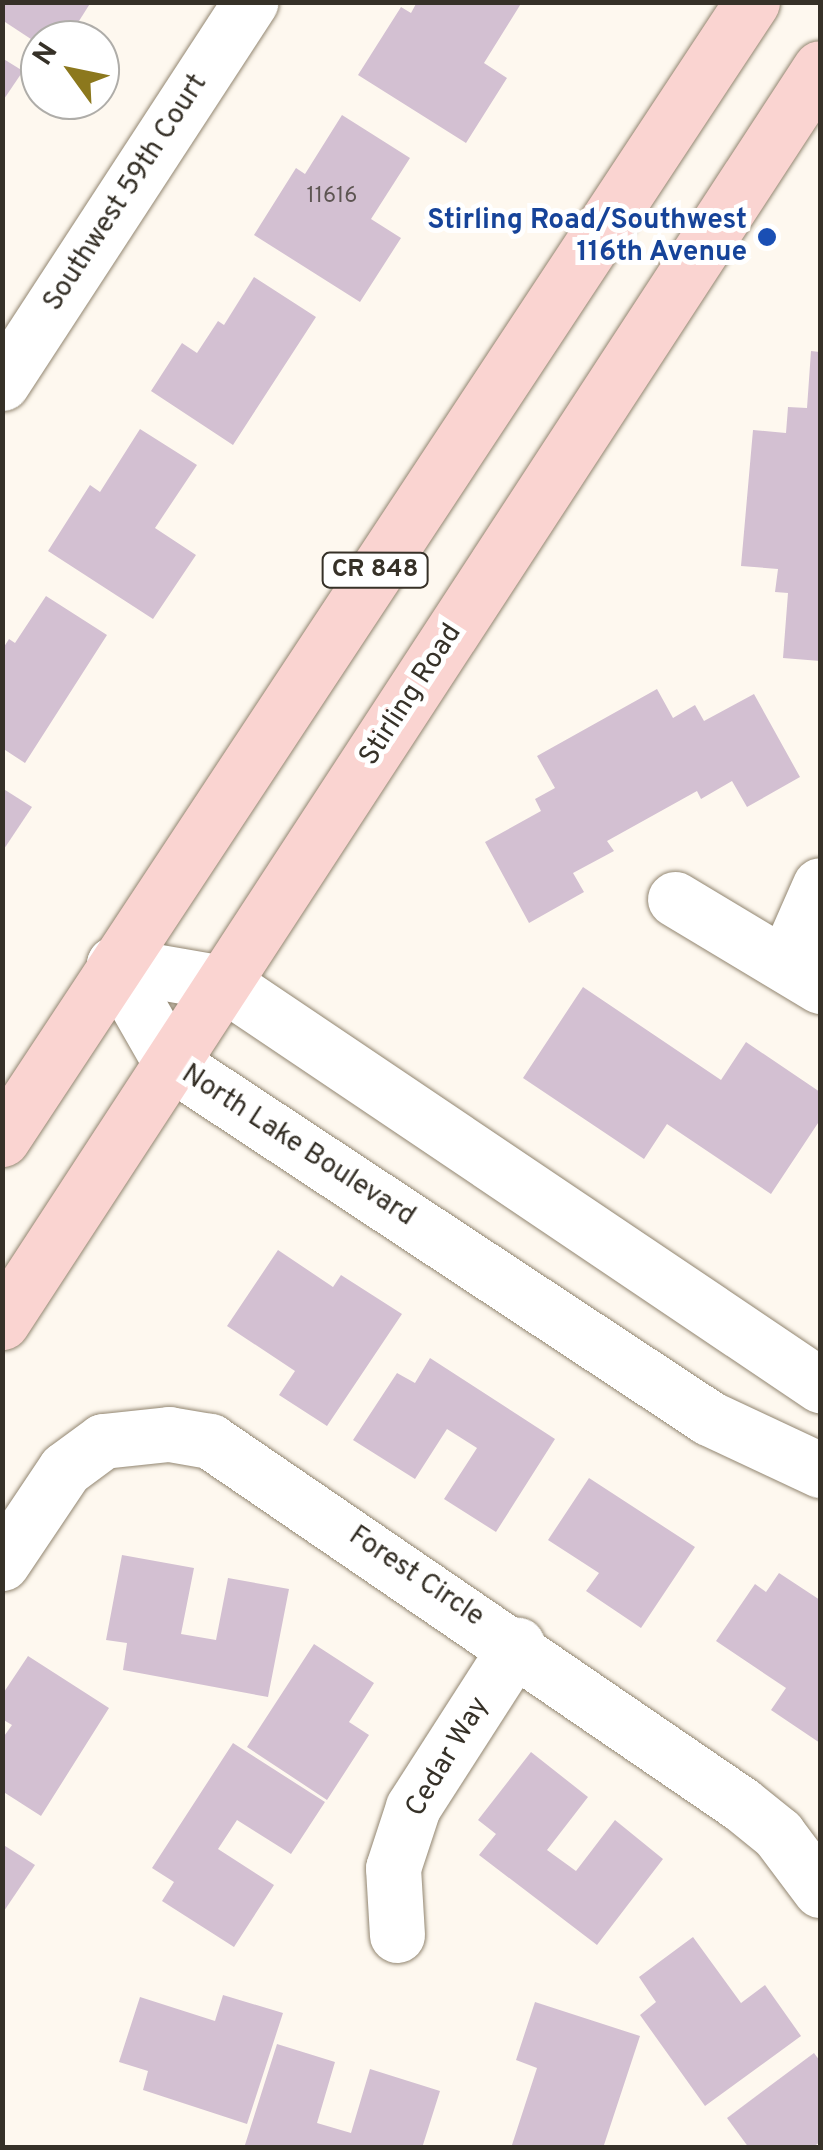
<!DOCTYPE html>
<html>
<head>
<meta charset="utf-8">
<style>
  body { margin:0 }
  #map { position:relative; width:823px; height:2150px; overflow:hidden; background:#fef8ef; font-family:Overpass,sans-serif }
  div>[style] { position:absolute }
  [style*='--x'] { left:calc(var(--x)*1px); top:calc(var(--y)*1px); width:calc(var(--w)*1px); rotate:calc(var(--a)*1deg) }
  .building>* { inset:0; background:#d3c0d2 }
  .roads { filter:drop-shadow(0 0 2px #928671) drop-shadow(0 0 2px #928671) }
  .street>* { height:55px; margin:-27.5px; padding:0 27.5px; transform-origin:27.5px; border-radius:27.5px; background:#fff }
  .primary>* { height:55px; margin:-27.5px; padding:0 27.5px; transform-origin:27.5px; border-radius:27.5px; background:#fad4d1 }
  .dots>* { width:28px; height:28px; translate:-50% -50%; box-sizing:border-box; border:5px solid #fff; border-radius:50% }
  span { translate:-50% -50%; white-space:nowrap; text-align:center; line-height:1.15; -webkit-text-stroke:10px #fff; paint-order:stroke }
  .number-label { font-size:22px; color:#5d5552 }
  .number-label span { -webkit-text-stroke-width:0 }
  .shield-label span { padding:2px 8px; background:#fff; border:2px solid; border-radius:8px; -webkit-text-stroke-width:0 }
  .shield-label { font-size:25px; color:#363128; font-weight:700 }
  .street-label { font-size:28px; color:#363128 }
  .transit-label { font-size:28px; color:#164399; font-weight:700 }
  .right { translate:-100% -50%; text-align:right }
  .frame { position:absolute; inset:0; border:5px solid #363128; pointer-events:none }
  .north { position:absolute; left:20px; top:20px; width:100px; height:100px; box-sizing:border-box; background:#fff; border:2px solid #afada9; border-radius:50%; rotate:303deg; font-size:28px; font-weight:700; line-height:40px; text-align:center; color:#363128 }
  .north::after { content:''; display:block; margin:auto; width:35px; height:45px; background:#8c781d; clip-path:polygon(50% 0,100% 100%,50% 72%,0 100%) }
</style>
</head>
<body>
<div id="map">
  <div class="building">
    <div style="clip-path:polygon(2px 2px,91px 2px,67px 40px,40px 45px,2px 20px)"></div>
    <div style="clip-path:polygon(417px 2px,522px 2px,484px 63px,507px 78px,466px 143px,358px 75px,401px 7px,411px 13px)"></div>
    <div style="clip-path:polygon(2px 58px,23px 71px,2px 102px)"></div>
    <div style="clip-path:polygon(342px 115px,410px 158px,371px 219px,401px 238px,360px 302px,254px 235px,296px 168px,305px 174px)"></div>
    <div style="clip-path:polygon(254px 277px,316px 317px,233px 445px,151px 391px,182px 343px,197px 353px,218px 321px,224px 325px)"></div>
    <div style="clip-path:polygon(811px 351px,820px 352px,820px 661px,783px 658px,788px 593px,775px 592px,778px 569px,741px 566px,753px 430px,786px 433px,788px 407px,807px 408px)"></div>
    <div style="clip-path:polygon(140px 429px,197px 465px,155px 528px,196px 555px,153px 619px,48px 551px,90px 485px,100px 492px)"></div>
    <div style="clip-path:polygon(46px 596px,107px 635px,25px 763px,2px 748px,2px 650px,9px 639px,15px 643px)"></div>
    <div style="clip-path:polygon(657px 689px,673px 718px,695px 705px,704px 721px,754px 694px,800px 777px,747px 807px,732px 781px,701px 799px,697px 791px,607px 841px,614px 851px,573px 873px,584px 892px,529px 923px,485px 842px,541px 811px,535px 799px,555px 788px,537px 756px)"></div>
    <div style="clip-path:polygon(2px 788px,32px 807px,2px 852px)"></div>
    <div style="clip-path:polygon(583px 987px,721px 1080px,746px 1042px,820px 1092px,820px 1120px,771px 1194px,667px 1124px,644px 1159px,523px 1078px)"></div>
    <div style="clip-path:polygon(278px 1250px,333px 1287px,341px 1275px,402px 1314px,327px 1426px,279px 1395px,295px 1371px,227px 1326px)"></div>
    <div style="clip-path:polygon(430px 1358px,555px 1439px,496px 1532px,444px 1499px,477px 1448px,447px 1429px,415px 1479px,353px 1440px,397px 1373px,415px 1383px)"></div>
    <div style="clip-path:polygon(589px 1478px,695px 1547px,641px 1628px,586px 1591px,599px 1573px,548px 1540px)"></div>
    <div style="clip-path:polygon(122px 1555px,194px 1568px,181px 1634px,216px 1640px,228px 1578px,289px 1589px,268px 1697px,123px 1670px,127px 1643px,106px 1640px)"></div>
    <div style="clip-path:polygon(779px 1573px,820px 1600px,820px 1743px,771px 1710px,786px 1688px,716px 1641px,755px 1584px,766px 1592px)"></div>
    <div style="clip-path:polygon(314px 1644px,374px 1683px,349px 1722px,369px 1735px,327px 1800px,247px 1747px)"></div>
    <div style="clip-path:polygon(28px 1656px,109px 1708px,41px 1816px,2px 1791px,2px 1739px,12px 1725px,2px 1719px,2px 1695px)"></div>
    <div style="clip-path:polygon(233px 1743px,325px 1802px,291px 1854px,237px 1820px,218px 1849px,274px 1885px,234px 1947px,162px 1901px,174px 1882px,152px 1868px)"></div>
    <div style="clip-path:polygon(531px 1752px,588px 1797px,547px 1850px,576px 1871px,615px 1820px,663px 1859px,597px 1945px,479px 1855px,496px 1834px,478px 1820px)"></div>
    <div style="clip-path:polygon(2px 1844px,35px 1865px,2px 1914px)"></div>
    <div style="clip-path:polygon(693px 1937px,741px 2003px,765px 1985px,801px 2036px,705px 2106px,640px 2015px,656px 2002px,639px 1977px)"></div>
    <div style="clip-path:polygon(223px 1995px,283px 2013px,247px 2124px,143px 2090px,148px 2071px,119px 2062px,140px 1997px,215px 2021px)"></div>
    <div style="clip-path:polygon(535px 2002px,640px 2036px,603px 2148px,511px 2148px,537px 2068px,516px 2060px)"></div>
    <div style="clip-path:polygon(277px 2044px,335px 2062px,317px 2123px,351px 2133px,370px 2069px,440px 2091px,422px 2148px,244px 2148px)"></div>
    <div style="clip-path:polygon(814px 2053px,820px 2061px,820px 2142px,812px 2148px,749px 2148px,727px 2118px)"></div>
  </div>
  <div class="roads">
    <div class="street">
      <div style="--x:2;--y:383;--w:455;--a:-56.9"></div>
      <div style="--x:675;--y:899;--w:169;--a:31"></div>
      <div style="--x:786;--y:962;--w:84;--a:-66.2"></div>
      <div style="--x:114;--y:964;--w:113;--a:60.3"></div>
      <div style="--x:170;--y:1062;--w:646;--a:33.44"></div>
      <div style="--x:709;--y:1418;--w:123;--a:25.1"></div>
      <div style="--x:114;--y:964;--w:111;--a:9.9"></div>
      <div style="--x:223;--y:983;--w:720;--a:33.96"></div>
      <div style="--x:2;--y:1563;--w:113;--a:-56.2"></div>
      <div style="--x:65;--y:1469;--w:47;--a:-36.4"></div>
      <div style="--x:103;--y:1441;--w:66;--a:-6.1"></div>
      <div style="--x:169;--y:1434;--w:42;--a:9.7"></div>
      <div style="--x:210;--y:1441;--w:643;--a:34.36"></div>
      <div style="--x:741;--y:1804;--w:48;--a:39"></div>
      <div style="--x:778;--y:1834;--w:70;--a:53.1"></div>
      <div style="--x:397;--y:1935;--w:67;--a:-93.4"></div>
      <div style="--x:393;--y:1868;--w:64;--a:-71.8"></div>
      <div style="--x:413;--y:1807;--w:193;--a:-57.3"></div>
    </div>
    <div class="primary">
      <div style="--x:2;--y:1139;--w:1362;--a:-56.59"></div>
      <div style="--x:2;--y:1322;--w:1497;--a:-56.88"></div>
    </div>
  </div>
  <div class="dots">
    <div style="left:767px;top:237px;background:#1a4fb4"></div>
  </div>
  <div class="number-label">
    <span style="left:332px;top:197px">11616</span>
  </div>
  <div class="shield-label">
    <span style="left:375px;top:570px">CR 848</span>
  </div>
  <div class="street-label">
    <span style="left:126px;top:193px;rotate:-57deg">Southwest 59th Court</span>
    <span style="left:411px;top:695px;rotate:-57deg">Stirling Road</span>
    <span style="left:298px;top:1146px;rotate:33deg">North Lake Boulevard</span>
    <span style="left:416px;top:1577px;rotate:34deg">Forest Circle</span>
    <span style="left:448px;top:1757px;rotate:-59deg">Cedar Way</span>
  </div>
  <div class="transit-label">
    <span class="right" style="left:747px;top:237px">Stirling Road/Southwest<br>116th Avenue</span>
  </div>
  <div class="frame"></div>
  <div class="north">N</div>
</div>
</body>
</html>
